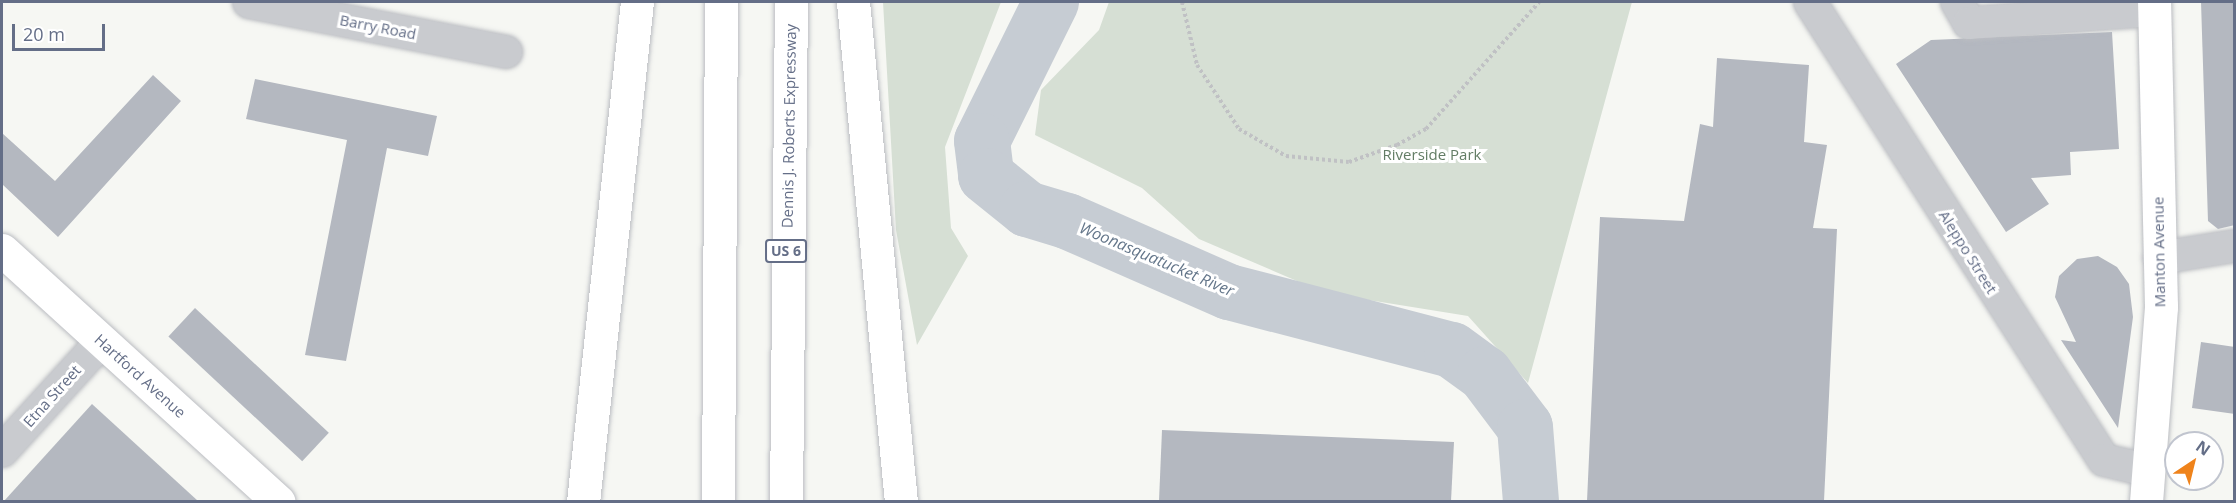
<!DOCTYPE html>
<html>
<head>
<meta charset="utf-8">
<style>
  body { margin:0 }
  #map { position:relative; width:2236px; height:503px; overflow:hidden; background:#f6f7f3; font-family:"Open Sans",sans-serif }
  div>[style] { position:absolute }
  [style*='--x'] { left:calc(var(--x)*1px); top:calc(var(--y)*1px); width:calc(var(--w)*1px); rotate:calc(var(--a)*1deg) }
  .green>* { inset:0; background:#d6dfd4 }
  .river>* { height:56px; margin:-28px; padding:0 28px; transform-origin:28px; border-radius:28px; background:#c6ccd3 }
  .building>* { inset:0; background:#b4b8c0; transform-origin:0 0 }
  .path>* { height:4px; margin-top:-2px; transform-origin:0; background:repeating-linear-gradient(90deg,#c0c1c4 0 3px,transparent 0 6px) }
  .roads { filter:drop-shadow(0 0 2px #bbbdc2) drop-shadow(0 0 2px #bbbdc2) }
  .minor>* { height:32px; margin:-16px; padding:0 16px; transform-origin:16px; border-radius:16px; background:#c9cbcf }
  .major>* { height:33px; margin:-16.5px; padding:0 16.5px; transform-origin:16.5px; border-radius:16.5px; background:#fff }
  .highway>* { height:33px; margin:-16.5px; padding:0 16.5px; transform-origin:16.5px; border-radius:16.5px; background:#fff }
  span { translate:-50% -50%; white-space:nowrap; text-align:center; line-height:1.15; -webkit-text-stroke:6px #fff; paint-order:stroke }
  .shield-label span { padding:2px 4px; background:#fff; border:2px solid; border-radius:4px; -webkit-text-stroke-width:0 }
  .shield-label { font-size:14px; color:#646e87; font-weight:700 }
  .street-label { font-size:15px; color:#646e87 }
  .park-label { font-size:15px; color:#637d65 }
  .water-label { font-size:16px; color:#64768a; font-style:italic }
  .frame { position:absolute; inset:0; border:3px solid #646e87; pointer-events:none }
  .north { position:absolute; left:2164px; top:431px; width:60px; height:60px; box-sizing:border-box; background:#fff; border:2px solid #c1c5cf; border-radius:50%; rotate:35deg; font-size:16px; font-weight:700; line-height:24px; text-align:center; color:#646e87 }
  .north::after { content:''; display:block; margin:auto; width:21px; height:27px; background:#ef831b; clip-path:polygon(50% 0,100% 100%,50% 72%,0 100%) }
  .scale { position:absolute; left:12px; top:24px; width:93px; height:27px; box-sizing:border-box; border:3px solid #646e87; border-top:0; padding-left:8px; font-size:18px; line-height:21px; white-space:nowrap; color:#646e87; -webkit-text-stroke:4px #fff; paint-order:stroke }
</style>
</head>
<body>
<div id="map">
  <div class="green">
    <div style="clip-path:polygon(883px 2px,1001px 2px,945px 147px,951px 228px,968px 256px,917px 345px,896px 230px)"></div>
    <div style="clip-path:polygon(1109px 2px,1632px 2px,1528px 383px,1468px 316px,1325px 293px,1199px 239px,1142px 188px,1035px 135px,1041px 90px,1099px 30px)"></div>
  </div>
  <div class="river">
    <div style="--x:1051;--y:2;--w:155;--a:116.4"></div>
    <div style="--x:982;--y:141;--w:35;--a:83"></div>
    <div style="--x:986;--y:176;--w:53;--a:38.8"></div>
    <div style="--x:1027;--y:209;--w:42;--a:16.7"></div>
    <div style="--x:1067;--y:221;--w:177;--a:23.7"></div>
    <div style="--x:1229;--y:292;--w:230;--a:14.6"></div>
    <div style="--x:1452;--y:350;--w:41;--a:36"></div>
    <div style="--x:1485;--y:374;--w:66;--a:53"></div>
    <div style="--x:1525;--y:427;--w:75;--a:85.4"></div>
  </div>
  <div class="building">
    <div style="clip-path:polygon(2201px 2px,2235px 2px,2235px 225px,2218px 229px,2208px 221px)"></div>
    <div style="clip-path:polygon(2112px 32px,2119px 149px,2070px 152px,2071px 175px,2031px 178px,2049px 204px,2006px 232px,1896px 64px,1931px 40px)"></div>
    <div style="clip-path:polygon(1717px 58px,1809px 65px,1804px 142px,1827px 145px,1813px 228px,1837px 229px,1824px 501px,1587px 501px,1600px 217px,1684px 221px,1700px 124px,1713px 127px)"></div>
    <div style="clip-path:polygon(153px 75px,181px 101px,58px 237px,2px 184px,2px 133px,55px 181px)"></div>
    <div style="clip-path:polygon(255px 79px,437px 116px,428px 156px,387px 148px,346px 361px,305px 355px,347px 140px,246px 119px)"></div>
    <div style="clip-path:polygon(2098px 256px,2117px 267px,2129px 284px,2133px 317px,2118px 428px,2061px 340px,2076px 342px,2055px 297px,2059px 276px,2077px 259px)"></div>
    <div style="left:195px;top:308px;width:183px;height:39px;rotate:43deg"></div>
    <div style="clip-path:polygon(2201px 342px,2235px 347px,2235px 414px,2192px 408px)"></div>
    <div style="clip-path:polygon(92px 404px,198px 501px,4px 501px)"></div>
    <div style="clip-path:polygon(1162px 430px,1454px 442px,1451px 501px,1159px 501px)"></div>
  </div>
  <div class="path">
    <div style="--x:1182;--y:2;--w:65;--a:76.6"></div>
    <div style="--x:1197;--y:65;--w:77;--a:56.7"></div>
    <div style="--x:1239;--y:129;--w:54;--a:29.9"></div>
    <div style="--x:1286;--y:156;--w:63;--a:5.4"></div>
    <div style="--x:1349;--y:162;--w:51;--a:-19.5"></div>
    <div style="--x:1397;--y:145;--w:33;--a:-29"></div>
    <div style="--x:1426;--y:129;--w:170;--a:-48.3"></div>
  </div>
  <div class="roads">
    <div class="minor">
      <div style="--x:249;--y:2;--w:262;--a:11"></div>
      <div style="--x:1810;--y:2;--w:544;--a:57.3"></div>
      <div style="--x:2104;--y:460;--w:47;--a:13.4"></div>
      <div style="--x:1957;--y:2;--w:24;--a:60"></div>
      <div style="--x:1969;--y:23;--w:186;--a:-4"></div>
      <div style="--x:2159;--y:258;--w:76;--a:-9.1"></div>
      <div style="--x:2;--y:451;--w:149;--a:-47.7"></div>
    </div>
    <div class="major">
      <div style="--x:2;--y:250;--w:374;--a:42.3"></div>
      <div style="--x:2146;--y:502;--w:196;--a:-85.6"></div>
      <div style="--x:2161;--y:307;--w:305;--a:-91.3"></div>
    </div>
    <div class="highway">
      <div style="--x:853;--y:2;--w:502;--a:84.52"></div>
      <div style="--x:583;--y:502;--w:503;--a:-83.84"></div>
      <div style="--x:718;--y:502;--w:500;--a:-89.66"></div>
      <div style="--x:786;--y:502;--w:500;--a:-89.43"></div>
    </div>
  </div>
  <div class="shield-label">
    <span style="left:786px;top:251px">US 6</span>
  </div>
  <div class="street-label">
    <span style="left:378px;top:27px;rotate:11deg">Barry Road</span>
    <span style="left:789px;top:126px;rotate:-89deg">Dennis J. Roberts Expressway</span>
    <span style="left:1968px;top:252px;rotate:58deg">Aleppo Street</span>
    <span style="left:2159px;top:252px;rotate:-91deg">Manton Avenue</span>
    <span style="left:140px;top:376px;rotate:42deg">Hartford Avenue</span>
    <span style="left:52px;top:396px;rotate:-48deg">Etna Street</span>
  </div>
  <div class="park-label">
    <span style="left:1432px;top:155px">Riverside Park</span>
  </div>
  <div class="water-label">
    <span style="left:1157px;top:259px;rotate:23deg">Woonasquatucket River</span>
  </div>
  <div class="frame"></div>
  <div class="north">N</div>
  <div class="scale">20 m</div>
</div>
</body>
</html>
